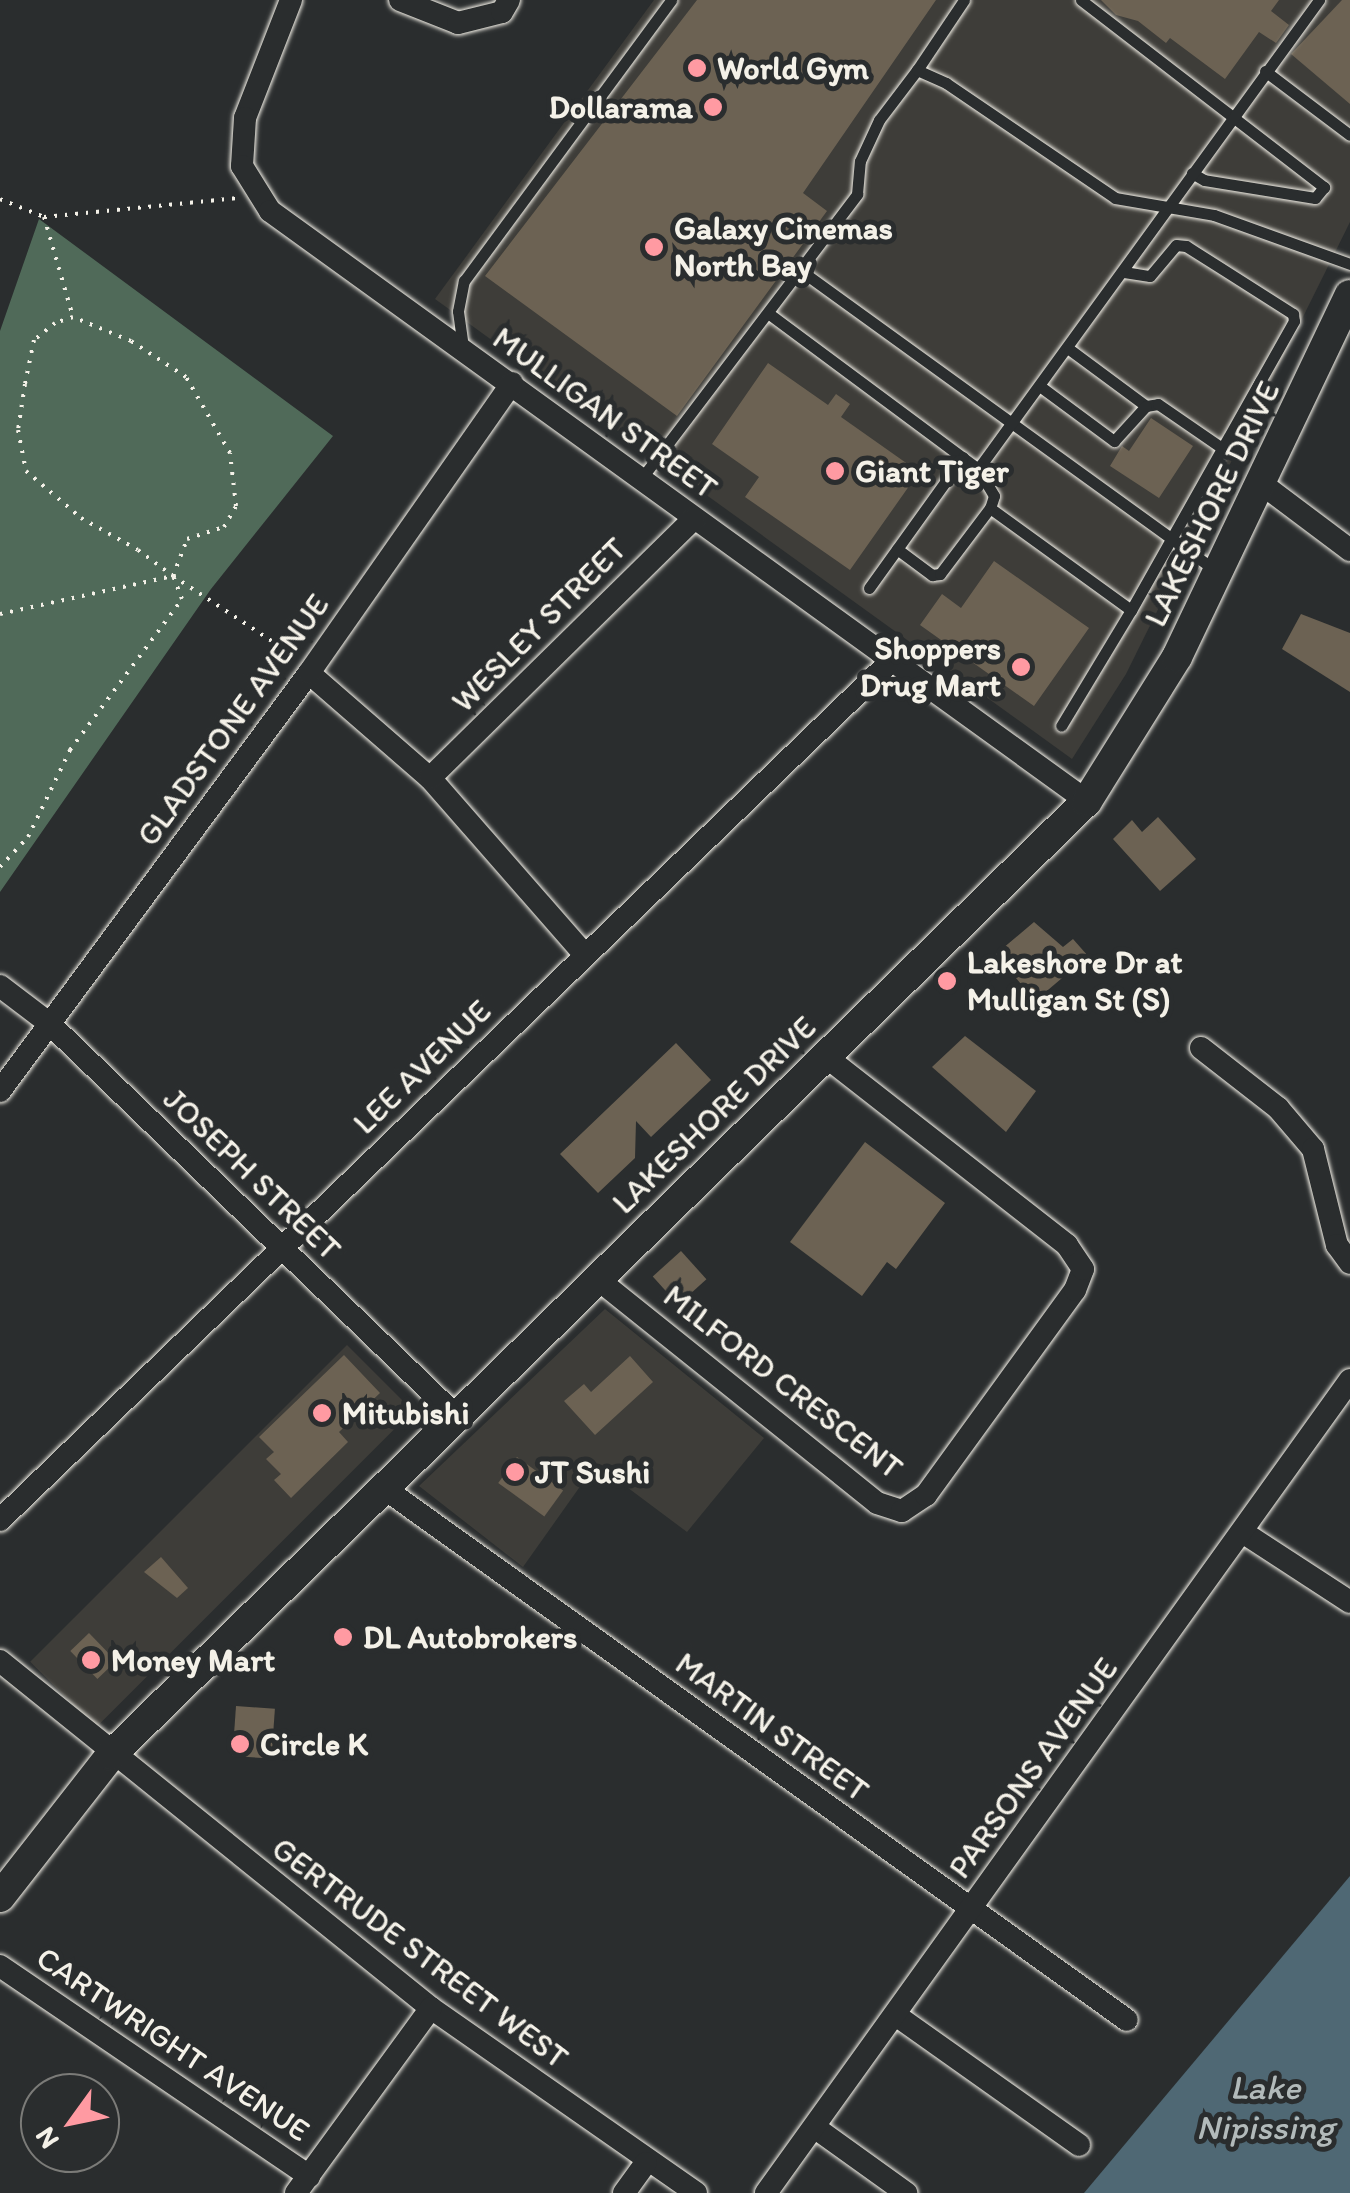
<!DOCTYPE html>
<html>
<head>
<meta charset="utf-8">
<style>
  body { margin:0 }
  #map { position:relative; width:1350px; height:2193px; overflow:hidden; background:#2a2d2e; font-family:Itim,sans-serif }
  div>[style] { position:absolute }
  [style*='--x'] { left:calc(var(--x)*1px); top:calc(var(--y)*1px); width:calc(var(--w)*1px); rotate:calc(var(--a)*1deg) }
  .built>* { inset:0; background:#3e3d39; transform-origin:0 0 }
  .green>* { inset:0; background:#506a59 }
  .water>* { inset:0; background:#4f6874 }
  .building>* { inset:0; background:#6c6253; transform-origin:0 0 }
  .path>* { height:4px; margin-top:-2px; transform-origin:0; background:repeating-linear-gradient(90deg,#f4f1e8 0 2.5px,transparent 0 10.5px) }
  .roads { filter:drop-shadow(0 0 2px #f4f1e8) drop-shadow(0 0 2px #f4f1e8) }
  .service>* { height:11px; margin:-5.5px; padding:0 5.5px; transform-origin:5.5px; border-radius:5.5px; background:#2a2d2e }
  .minor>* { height:22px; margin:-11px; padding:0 11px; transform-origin:11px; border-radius:11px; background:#2a2d2e }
  .secondary>* { height:30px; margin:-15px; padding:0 15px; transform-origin:15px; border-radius:15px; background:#2a2d2e }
  .dots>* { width:28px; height:28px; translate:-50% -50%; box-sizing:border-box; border:5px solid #2a2d2e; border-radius:50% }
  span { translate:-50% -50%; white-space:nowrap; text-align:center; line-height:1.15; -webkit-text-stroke:10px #2a2d2e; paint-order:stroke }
  .poi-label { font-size:32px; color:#f4f1e8; font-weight:700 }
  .left { translate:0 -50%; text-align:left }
  .right { translate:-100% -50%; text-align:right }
  .street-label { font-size:32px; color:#f4f1e8 }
  .water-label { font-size:35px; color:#b2baba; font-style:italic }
  .north { position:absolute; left:20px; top:2073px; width:100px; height:100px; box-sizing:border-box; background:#2a2d2e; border:2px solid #7b7b78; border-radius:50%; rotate:237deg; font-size:28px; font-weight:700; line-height:40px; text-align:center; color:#f4f1e8 }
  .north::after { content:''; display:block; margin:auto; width:35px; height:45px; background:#ff9aa2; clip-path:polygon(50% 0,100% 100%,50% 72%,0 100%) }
</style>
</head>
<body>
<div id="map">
  <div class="built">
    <div style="clip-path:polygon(654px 0,1350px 0,1350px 222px,1126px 674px,1072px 759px,435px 299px)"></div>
    <div style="clip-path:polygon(605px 1309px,764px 1438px,687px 1532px,596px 1464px,523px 1567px,419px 1486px)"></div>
    <div style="left:347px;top:1345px;width:93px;height:448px;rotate:45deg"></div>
  </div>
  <div class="green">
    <div style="clip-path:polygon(39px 219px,333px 436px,211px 589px,0 892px,0 331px)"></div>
  </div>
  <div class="water">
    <div style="clip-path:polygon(1350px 1876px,1350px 2193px,1084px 2193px)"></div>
  </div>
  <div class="building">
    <div style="clip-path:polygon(697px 0,936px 0,803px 193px,827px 211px,677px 416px,485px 276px)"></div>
    <div style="clip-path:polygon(1101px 0,1279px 0,1271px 11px,1289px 25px,1276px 43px,1259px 32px,1225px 79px,1170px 38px,1166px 43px,1138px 21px,1116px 15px)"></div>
    <div style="clip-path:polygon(1342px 0,1350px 0,1350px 104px,1291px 54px)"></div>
    <div style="clip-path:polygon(768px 363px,828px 405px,836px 394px,850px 404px,841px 417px,919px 472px,850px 570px,745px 497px,759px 477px,712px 444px)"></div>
    <div style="clip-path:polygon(1151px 418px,1193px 446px,1159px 498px,1110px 466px,1122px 446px,1129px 451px)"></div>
    <div style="clip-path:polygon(994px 561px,1089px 628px,1034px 706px,920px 625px,942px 594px,961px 608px)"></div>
    <div style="clip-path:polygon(1301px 614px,1350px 633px,1350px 692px,1282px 649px)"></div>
    <div style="clip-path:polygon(1158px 817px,1196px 859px,1160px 891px,1113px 839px,1132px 820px,1142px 832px)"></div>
    <div style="clip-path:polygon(1034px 922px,1063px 947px,1073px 939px,1088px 956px,1035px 1001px,996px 954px)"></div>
    <div style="clip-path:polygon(965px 1036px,1036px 1091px,1006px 1132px,932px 1067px)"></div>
    <div style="clip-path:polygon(676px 1043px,711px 1080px,651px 1137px,636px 1121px,635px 1158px,598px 1193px,560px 1154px)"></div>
    <div style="clip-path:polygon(865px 1142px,945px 1203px,896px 1269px,887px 1262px,862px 1296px,790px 1242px)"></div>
    <div style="left:681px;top:1251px;width:38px;height:38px;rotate:48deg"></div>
    <div style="clip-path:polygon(344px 1355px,380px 1393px,339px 1432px,348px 1442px,291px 1498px,274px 1480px,281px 1474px,266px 1459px,274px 1452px,259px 1437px)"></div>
    <div style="clip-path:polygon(630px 1356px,653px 1382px,595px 1435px,564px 1401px,584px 1384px,591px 1392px)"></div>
    <div style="left:517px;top:1457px;width:57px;height:32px;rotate:36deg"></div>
    <div style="clip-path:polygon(161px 1557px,188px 1588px,177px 1598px,144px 1572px)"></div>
    <div style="left:89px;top:1633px;width:39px;height:26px;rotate:46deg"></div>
    <div style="left:236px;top:1706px;width:39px;height:50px;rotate:4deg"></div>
  </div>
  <div class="path">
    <div style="--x:0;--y:199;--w:48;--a:22.2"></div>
    <div style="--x:44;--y:217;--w:104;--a:73.8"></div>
    <div style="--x:44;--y:217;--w:195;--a:-5.6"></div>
    <div style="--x:0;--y:614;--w:177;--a:-12.4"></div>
    <div style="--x:0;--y:867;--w:41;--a:-47"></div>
    <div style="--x:28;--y:837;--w:97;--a:-64.2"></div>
    <div style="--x:70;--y:750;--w:188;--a:-53.4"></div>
    <div style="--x:182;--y:599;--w:25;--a:-111"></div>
    <div style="--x:173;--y:576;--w:40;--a:-69"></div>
    <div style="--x:187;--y:539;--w:39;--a:-18"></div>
    <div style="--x:224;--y:527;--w:24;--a:-60"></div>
    <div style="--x:236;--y:506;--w:53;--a:-96.5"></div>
    <div style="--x:230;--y:453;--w:88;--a:-120.1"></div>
    <div style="--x:186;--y:377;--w:66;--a:-146.8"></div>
    <div style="--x:131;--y:341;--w:63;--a:-157.5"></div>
    <div style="--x:73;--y:317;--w:19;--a:162"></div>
    <div style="--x:55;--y:323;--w:27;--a:141"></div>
    <div style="--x:34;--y:340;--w:45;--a:101.6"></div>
    <div style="--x:25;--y:384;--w:47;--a:98.7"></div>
    <div style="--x:18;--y:430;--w:42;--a:79"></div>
    <div style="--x:26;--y:471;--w:72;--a:40.5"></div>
    <div style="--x:81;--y:518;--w:65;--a:29.3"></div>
    <div style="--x:138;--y:550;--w:44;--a:36.6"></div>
    <div style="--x:173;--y:576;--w:127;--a:33.4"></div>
    <div style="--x:279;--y:646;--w:20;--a:41"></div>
  </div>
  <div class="roads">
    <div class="service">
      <div style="--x:1081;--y:0;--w:307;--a:37.6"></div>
      <div style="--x:1324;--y:187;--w:14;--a:129"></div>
      <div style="--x:1315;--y:198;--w:112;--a:-170.8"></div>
      <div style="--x:1204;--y:180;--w:14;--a:-150"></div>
      <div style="--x:917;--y:70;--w:84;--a:-56.1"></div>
      <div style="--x:1265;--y:71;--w:106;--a:37"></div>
      <div style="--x:800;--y:270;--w:512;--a:35.86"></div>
      <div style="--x:1124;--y:272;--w:26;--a:9"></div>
      <div style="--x:1150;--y:276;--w:40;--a:-50"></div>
      <div style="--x:1176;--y:245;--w:10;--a:6"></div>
      <div style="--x:1186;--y:246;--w:127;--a:32.4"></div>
      <div style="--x:1293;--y:314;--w:7;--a:82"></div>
      <div style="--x:1294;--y:321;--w:332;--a:119.4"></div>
      <div style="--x:768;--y:313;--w:262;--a:36.6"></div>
      <div style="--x:978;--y:469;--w:580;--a:-53.98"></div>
      <div style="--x:463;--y:347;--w:36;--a:-98"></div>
      <div style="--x:458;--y:311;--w:31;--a:-79"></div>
      <div style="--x:464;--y:281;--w:349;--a:-53.6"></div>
      <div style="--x:1069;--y:349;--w:96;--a:36.5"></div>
      <div style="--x:1146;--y:406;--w:12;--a:-9"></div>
      <div style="--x:1158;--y:404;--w:78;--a:34.5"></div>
      <div style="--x:1041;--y:387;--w:91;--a:36.5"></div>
      <div style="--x:1114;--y:441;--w:47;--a:-47.6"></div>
      <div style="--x:978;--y:469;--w:31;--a:59"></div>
      <div style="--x:994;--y:496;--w:13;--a:108"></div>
      <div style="--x:641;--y:479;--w:358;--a:-52.8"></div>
      <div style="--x:857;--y:194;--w:33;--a:-85"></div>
      <div style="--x:860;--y:161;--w:45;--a:-65.1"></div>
      <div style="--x:879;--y:120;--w:63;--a:-52.8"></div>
      <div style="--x:917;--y:70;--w:32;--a:24"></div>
      <div style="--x:946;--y:83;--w:204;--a:34.2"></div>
      <div style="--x:1115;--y:198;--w:100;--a:9.7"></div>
      <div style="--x:1214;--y:215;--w:145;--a:19.8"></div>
      <div style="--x:897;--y:549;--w:44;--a:36.6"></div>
      <div style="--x:932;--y:575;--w:8;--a:-7"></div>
      <div style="--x:940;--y:574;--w:83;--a:-52.9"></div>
      <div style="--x:990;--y:508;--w:174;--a:35.9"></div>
      <div style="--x:1131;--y:610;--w:135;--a:121.1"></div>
      <div style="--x:869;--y:588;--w:161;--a:-54.3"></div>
    </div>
    <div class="minor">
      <div style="--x:291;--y:0;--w:127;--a:111.3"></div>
      <div style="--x:245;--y:118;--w:48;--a:93.6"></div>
      <div style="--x:242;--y:166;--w:53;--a:58.1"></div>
      <div style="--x:270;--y:211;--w:1008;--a:35.84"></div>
      <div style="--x:400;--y:0;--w:62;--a:21.6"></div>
      <div style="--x:458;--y:23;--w:45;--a:-14"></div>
      <div style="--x:502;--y:12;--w:14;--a:-60"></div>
      <div style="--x:1262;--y:484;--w:110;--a:36.9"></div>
      <div style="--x:309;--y:673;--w:160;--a:41"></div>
      <div style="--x:430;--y:778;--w:235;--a:48.8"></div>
      <div style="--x:430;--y:778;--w:370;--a:-44.5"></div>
      <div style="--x:0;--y:986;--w:63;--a:37.2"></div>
      <div style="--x:50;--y:1024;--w:562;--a:43.99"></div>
      <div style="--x:1201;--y:1048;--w:98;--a:37.9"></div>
      <div style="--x:1278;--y:1108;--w:54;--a:49.5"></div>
      <div style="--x:1313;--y:1149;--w:99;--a:76"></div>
      <div style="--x:1337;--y:1245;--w:22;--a:54"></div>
      <div style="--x:0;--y:1091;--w:520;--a:-53.53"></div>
      <div style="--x:309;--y:673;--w:354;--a:-55"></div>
      <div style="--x:595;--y:1277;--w:361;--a:38.7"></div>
      <div style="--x:877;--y:1503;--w:26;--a:18"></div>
      <div style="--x:902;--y:1511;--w:29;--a:-34"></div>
      <div style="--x:926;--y:1495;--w:253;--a:-54"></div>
      <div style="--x:1075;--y:1290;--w:22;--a:-69"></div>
      <div style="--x:1083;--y:1269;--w:29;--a:-124"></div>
      <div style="--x:1067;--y:1245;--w:306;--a:-142"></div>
      <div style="--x:381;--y:1486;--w:917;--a:35.6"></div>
      <div style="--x:0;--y:1520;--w:1236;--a:-43.95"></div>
      <div style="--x:1244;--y:1533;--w:126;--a:33.1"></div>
      <div style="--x:0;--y:1661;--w:553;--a:38.84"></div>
      <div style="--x:431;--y:2008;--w:323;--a:34.9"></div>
      <div style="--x:0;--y:1966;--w:374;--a:34.2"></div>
      <div style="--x:897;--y:2016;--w:223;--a:35.3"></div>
      <div style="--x:817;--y:2129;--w:110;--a:35.7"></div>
      <div style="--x:296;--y:2193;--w:229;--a:-53.9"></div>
      <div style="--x:624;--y:2193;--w:37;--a:-54"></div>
      <div style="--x:766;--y:2193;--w:1001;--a:-54.31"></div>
    </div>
    <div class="secondary">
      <div style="--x:0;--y:1897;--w:180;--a:-52"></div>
      <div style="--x:111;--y:1755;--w:1365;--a:-44.35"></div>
      <div style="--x:1087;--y:801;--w:170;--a:-58"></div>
      <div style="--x:1177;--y:657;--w:401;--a:-64.5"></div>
    </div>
  </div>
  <div class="dots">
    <div style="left:697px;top:68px;background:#ff9aa2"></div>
    <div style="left:713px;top:107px;background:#ff9aa2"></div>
    <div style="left:654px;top:247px;background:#ff9aa2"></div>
    <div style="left:835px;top:471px;background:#ff9aa2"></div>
    <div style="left:1021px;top:667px;background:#ff9aa2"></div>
    <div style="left:947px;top:981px;background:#ff9aa2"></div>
    <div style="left:322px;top:1413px;background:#ff9aa2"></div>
    <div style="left:515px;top:1472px;background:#ff9aa2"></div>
    <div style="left:343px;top:1637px;background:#ff9aa2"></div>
    <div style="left:91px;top:1660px;background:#ff9aa2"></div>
    <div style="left:240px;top:1744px;background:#ff9aa2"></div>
  </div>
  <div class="poi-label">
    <span class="left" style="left:717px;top:68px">World Gym</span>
    <span class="right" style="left:693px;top:107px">Dollarama</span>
    <span class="left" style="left:674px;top:247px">Galaxy Cinemas<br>North Bay</span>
    <span class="left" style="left:855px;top:471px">Giant Tiger</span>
    <span class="right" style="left:1001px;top:667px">Shoppers<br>Drug Mart</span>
    <span class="left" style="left:967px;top:981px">Lakeshore Dr at<br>Mulligan St (S)</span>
    <span class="left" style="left:342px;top:1413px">Mitubishi</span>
    <span class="left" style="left:535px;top:1472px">JT Sushi</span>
    <span class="left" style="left:363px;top:1637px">DL Autobrokers</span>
    <span class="left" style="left:111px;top:1660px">Money Mart</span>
    <span class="left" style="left:260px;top:1744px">Circle K</span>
  </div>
  <div class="street-label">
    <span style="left:605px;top:413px;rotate:36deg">MULLIGAN STREET</span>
    <span style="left:1212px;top:504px;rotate:-64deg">LAKESHORE DRIVE</span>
    <span style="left:539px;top:625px;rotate:-45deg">WESLEY STREET</span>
    <span style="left:233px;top:720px;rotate:-54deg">GLADSTONE AVENUE</span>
    <span style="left:422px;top:1067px;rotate:-44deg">LEE AVENUE</span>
    <span style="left:714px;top:1115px;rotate:-44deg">LAKESHORE DRIVE</span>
    <span style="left:252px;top:1174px;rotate:44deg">JOSEPH STREET</span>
    <span style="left:783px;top:1382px;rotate:38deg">MILFORD CRESCENT</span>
    <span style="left:772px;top:1727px;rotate:36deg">MARTIN STREET</span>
    <span style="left:1033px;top:1768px;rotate:-54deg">PARSONS AVENUE</span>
    <span style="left:420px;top:1953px;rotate:37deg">GERTRUDE STREET WEST</span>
    <span style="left:173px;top:2044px;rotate:34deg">CARTWRIGHT AVENUE</span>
  </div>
  <div class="water-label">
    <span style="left:1265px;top:2107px">Lake<br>Nipissing</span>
  </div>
  <div class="north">N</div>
</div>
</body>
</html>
